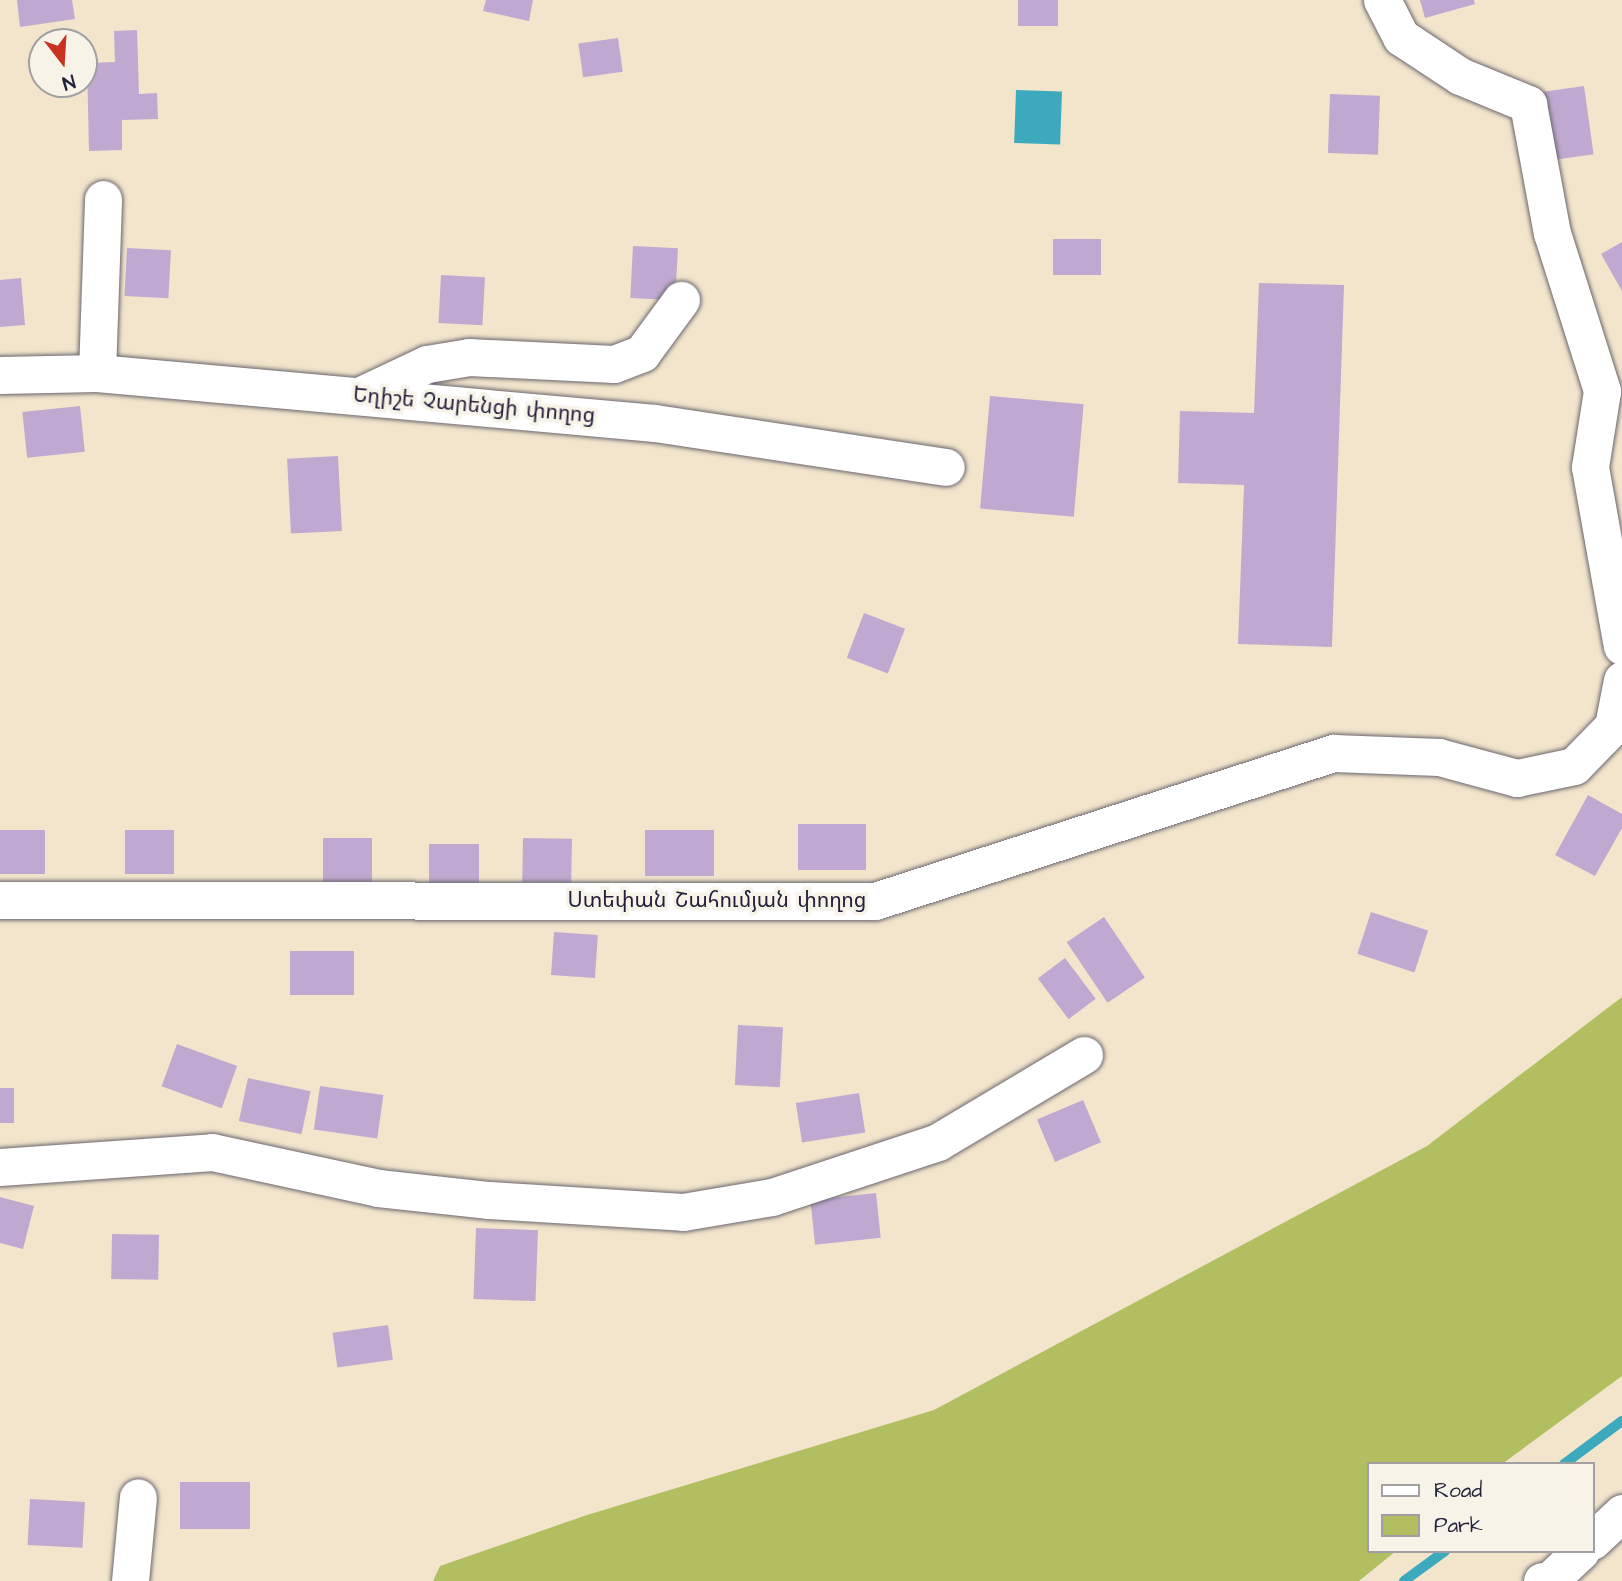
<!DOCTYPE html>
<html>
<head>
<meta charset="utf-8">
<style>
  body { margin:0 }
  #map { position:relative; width:1622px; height:1581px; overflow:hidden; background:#f2e5cc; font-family:"Architects Daughter","Noto Sans Armenian",sans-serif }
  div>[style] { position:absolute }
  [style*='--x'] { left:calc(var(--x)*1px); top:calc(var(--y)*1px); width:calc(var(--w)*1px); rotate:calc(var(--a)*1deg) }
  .green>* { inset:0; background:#b1bf61 }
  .water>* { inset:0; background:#3da9bd; transform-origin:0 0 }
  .stream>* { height:10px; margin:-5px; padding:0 5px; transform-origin:5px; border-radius:5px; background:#3da9bd }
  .building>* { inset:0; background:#bfa9d0; transform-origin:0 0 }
  .roads { filter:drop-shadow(0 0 2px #6b666e) drop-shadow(0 0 2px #6b666e) }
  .minor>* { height:37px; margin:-18.5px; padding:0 18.5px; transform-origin:18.5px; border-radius:18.5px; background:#fff }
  span { translate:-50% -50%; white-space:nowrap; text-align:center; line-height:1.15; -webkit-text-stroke:7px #f7f3e8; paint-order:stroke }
  .street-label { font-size:21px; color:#22223b }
  .legend { position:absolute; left:1367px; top:1462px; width:228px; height:91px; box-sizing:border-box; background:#f7f3e8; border:2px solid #a29fa3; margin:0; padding:9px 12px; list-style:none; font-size:21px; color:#22223b }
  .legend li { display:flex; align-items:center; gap:14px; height:35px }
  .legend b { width:35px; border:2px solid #a29fa3 }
  .north { position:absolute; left:28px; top:28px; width:70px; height:70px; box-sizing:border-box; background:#f7f3e8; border:2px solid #a29fa3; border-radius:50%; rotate:163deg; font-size:19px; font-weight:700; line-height:28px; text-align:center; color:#22223b }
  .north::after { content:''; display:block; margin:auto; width:24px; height:32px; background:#c8321e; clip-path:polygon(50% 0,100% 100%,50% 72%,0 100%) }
</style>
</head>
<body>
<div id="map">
  <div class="green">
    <div style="clip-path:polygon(1622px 997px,1622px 1376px,1502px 1464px,1368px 1464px,1368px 1551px,1396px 1551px,1359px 1581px,433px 1581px,440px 1566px,587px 1515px,934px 1410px,1427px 1146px)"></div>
  </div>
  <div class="water">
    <div style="left:1016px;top:90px;width:46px;height:53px;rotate:2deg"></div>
  </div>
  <div class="stream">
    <div style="--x:1564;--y:1464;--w:72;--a:-36.6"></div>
    <div style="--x:1404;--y:1581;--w:51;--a:-36.2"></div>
  </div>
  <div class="building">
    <div style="clip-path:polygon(17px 0,72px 0,75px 19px,20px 27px)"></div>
    <div style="clip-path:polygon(486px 0,533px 0,529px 21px,483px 11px)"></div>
    <div style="left:1018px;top:0;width:40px;height:26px"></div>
    <div style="clip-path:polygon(1420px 0,1474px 0,1475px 4px,1425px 18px)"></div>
    <div style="clip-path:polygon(137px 30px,139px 94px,157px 93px,158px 119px,122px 120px,122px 150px,89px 151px,87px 63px,115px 62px,114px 31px)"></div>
    <div style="left:618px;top:38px;width:34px;height:40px;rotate:82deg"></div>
    <div style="left:1584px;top:86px;width:69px;height:46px;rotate:82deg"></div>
    <div style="left:1330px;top:94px;width:50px;height:59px;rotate:2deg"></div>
    <div style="left:1101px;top:239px;width:36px;height:48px;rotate:90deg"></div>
    <div style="clip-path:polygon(1622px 242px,1622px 291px,1601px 254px)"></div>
    <div style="left:633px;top:246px;width:45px;height:52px;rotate:3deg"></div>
    <div style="left:127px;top:248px;width:44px;height:48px;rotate:3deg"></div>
    <div style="left:441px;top:275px;width:44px;height:48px;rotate:3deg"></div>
    <div style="clip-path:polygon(21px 278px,25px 325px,0 327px,0 280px)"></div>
    <div style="clip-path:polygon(1259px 283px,1344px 285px,1332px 647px,1238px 644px,1244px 485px,1178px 483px,1180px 411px,1254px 413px)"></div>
    <div style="left:990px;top:396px;width:94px;height:113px;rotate:5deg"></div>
    <div style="left:80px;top:406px;width:46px;height:58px;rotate:84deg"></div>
    <div style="left:338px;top:456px;width:75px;height:51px;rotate:87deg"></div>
    <div style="left:864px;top:613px;width:44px;height:48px;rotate:21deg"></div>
    <div style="clip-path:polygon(1588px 795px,1622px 814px,1622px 828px,1595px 876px,1555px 855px)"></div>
    <div style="left:798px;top:824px;width:68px;height:46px"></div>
    <div style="left:0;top:830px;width:45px;height:44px"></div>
    <div style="left:125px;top:830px;width:49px;height:44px"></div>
    <div style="left:645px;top:830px;width:69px;height:46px"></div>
    <div style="left:323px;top:838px;width:49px;height:44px"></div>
    <div style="left:523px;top:838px;width:49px;height:44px;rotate:1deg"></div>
    <div style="left:429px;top:844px;width:50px;height:44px"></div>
    <div style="left:1371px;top:912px;width:60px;height:44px;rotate:18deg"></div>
    <div style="left:1104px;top:917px;width:73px;height:45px;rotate:56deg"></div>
    <div style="left:554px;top:932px;width:44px;height:43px;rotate:4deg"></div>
    <div style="left:290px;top:951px;width:64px;height:44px"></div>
    <div style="left:1065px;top:958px;width:51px;height:34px;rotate:53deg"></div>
    <div style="left:738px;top:1025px;width:45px;height:60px;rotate:3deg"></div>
    <div style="left:177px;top:1044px;width:64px;height:45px;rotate:20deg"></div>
    <div style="left:248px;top:1078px;width:64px;height:44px;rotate:12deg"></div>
    <div style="left:320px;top:1086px;width:64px;height:44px;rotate:8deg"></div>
    <div style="left:0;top:1088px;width:14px;height:35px"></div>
    <div style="left:859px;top:1093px;width:40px;height:64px;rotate:81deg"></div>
    <div style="left:1083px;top:1100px;width:46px;height:50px;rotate:67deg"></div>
    <div style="left:876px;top:1193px;width:45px;height:66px;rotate:84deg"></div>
    <div style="clip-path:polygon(0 1197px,34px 1206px,23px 1249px,0 1243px)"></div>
    <div style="left:476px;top:1228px;width:62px;height:71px;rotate:2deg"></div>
    <div style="left:112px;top:1234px;width:47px;height:45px;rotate:1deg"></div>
    <div style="left:388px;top:1325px;width:35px;height:56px;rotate:82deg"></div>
    <div style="left:250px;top:1482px;width:47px;height:70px;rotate:90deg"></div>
    <div style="left:30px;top:1499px;width:55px;height:46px;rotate:3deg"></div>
  </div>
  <div class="roads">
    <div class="minor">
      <div style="--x:1382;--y:0;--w:42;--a:62.8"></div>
      <div style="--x:1401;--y:37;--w:71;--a:33.5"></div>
      <div style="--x:1460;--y:76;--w:74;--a:22.4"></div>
      <div style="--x:1528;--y:104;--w:131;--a:79.5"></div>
      <div style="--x:1552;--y:233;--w:166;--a:72.4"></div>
      <div style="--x:1602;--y:391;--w:77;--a:99"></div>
      <div style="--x:1590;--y:467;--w:182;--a:79.9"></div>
      <div style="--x:97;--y:373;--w:174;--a:-88"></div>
      <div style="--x:0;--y:375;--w:97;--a:-1.2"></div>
      <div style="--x:97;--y:373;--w:560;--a:5.12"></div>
      <div style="--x:655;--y:423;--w:294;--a:8.6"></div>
      <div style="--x:359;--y:396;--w:75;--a:-25.2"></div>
      <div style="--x:427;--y:364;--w:43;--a:-9.5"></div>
      <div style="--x:469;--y:357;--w:145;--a:2.8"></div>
      <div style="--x:614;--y:364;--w:30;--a:-21"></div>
      <div style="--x:642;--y:353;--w:66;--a:-53.7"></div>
      <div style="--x:0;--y:900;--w:875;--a:0.07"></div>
      <div style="--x:875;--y:901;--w:482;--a:-17.9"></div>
      <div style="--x:1334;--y:753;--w:105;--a:2.2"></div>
      <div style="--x:1439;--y:757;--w:81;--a:15.1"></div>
      <div style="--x:1517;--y:778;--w:58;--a:-11.9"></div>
      <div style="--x:1574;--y:766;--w:56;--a:-45.7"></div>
      <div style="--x:1613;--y:726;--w:47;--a:-78.9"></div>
      <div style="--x:0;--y:1167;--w:213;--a:-4"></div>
      <div style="--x:212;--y:1152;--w:170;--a:12.2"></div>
      <div style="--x:378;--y:1188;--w:112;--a:6.2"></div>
      <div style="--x:489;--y:1200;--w:194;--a:3.5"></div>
      <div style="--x:683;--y:1212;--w:90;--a:-9.6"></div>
      <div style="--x:772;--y:1197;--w:175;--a:-18.3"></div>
      <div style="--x:938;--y:1142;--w:170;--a:-30.8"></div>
      <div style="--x:1592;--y:1541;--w:41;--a:-43"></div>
      <div style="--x:130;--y:1581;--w:84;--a:-84.6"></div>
      <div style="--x:1542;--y:1581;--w:8;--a:-7"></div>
      <div style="--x:1550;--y:1580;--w:42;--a:-43.1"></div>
    </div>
  </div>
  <div class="street-label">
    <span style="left:474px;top:406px;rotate:5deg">Եղիշե Չարենցի փողոց</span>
    <span style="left:717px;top:901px">Ստեփան Շահումյան փողոց</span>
  </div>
  <ul class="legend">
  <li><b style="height:9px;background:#fff"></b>Road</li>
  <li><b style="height:19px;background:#b1bf61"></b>Park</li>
  </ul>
  <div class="north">N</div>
</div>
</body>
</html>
